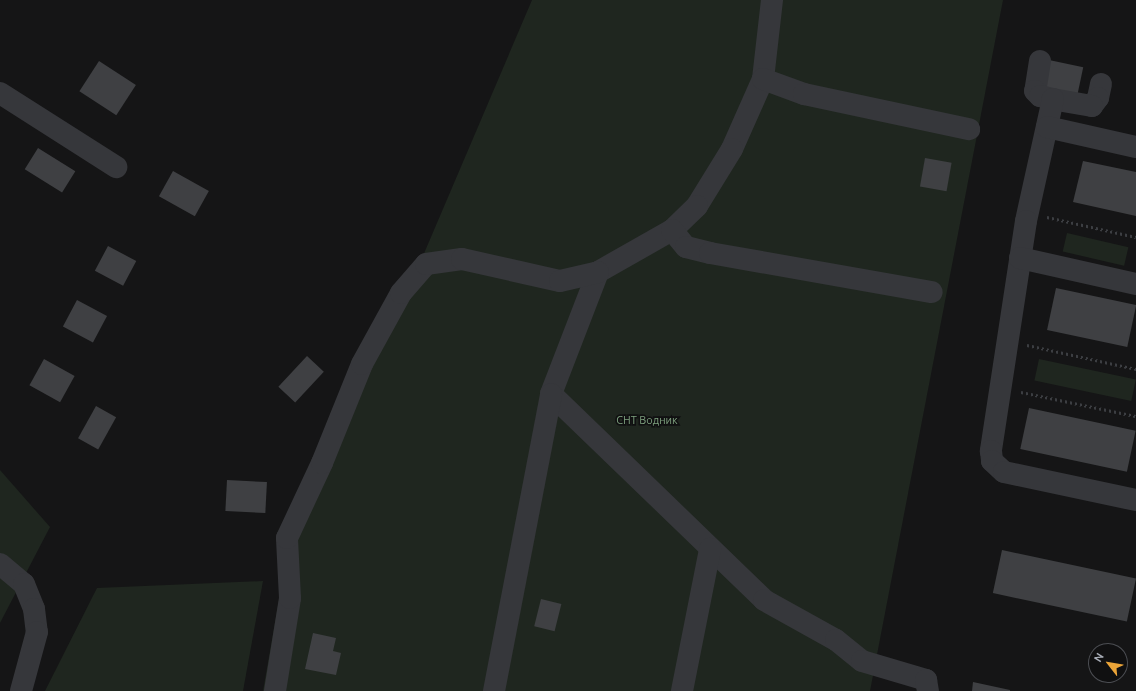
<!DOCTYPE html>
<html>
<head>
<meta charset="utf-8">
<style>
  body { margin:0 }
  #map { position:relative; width:1136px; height:691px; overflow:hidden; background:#151516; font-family:Ubuntu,sans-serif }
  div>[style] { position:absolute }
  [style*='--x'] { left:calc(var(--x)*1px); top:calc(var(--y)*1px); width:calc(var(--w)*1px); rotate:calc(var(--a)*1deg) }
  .green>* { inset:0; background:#1f261f; transform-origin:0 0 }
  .building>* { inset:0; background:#3f4043; transform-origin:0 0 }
  .path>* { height:2.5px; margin-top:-1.25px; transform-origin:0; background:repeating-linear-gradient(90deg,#3c3e42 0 2px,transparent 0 5px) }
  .minor>* { height:22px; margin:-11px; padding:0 11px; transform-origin:11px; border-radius:11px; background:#36373b }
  span { translate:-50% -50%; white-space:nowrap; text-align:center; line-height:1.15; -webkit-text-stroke:3.5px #101011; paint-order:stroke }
  .park-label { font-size:11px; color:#7ea17f }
  .north { position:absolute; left:1088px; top:643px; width:40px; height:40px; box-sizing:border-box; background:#101011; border:1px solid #4c4e53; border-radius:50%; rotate:301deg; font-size:11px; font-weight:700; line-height:16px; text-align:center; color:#a7acb6 }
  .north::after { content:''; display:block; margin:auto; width:14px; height:18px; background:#eba438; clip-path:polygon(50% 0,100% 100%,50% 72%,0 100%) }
</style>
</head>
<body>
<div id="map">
  <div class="green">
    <div style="clip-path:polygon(532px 0,1003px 0,870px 691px,263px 691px,284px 571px,362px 375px,408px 291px)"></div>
    <div style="left:1067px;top:233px;width:63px;height:19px;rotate:13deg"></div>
    <div style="left:1039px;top:359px;width:99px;height:22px;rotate:12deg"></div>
    <div style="clip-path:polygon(0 470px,50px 527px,0 623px)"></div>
    <div style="clip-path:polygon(263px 581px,243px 691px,45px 691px,97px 588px)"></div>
  </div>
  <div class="building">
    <div style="left:1049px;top:60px;width:35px;height:28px;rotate:12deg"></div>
    <div style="left:99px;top:61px;width:44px;height:36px;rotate:33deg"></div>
    <div style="left:38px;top:148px;width:44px;height:25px;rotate:32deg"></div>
    <div style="left:925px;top:158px;width:27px;height:29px;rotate:10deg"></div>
    <div style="clip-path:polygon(1083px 161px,1136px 172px,1136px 216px,1073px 202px)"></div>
    <div style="left:173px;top:171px;width:41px;height:29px;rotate:29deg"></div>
    <div style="left:108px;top:246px;width:32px;height:28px;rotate:28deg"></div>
    <div style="left:1056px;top:288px;width:82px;height:43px;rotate:12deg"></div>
    <div style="left:77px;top:300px;width:34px;height:30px;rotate:28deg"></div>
    <div style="left:307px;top:356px;width:23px;height:42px;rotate:43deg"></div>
    <div style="left:44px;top:359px;width:35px;height:30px;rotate:29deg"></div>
    <div style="left:96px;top:406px;width:23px;height:37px;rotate:29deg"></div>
    <div style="left:1029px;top:408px;width:109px;height:42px;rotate:12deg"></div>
    <div style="left:227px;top:480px;width:40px;height:31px;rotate:3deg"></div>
    <div style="left:1002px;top:550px;width:137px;height:44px;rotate:12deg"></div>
    <div style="left:541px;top:599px;width:21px;height:28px;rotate:14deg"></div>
    <div style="clip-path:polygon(313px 633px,336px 638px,333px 651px,341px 653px,336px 675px,305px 669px)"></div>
    <div style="clip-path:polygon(973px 682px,1010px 690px,1010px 691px,972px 691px)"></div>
  </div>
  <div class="path">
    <div style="--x:1047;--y:217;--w:91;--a:12.7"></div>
    <div style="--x:1027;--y:345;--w:112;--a:12.4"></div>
    <div style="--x:1021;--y:392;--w:117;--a:11.8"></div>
  </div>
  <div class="minor">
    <div style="--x:772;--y:0;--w:80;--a:96.5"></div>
    <div style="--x:763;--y:79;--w:77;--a:113.9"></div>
    <div style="--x:732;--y:149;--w:67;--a:121.6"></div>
    <div style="--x:697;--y:206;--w:35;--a:136"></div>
    <div style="--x:672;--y:230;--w:85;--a:150.4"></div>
    <div style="--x:598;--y:272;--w:131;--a:111.1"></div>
    <div style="--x:551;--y:394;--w:296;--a:44"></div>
    <div style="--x:764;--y:600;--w:82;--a:29.1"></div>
    <div style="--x:836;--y:640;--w:33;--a:39"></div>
    <div style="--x:862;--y:661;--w:67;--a:16.5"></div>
    <div style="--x:926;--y:680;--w:11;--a:80"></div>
    <div style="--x:1040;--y:61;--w:30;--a:99"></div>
    <div style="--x:1035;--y:91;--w:7;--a:45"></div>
    <div style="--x:1040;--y:96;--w:13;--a:13"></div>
    <div style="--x:763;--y:79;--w:44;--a:20.1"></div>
    <div style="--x:804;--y:94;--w:169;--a:12"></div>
    <div style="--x:1101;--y:84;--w:14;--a:102"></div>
    <div style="--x:1098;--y:98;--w:10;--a:127"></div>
    <div style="--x:1092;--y:106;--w:40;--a:-170"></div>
    <div style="--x:1053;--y:99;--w:125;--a:102.5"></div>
    <div style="--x:1026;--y:221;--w:233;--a:98.7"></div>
    <div style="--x:991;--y:451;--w:10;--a:84"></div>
    <div style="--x:992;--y:461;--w:16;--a:43"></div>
    <div style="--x:1004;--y:472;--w:135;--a:12"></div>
    <div style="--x:0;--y:93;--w:138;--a:32.5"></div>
    <div style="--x:1047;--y:127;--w:91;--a:12.7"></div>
    <div style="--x:672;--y:230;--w:22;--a:51"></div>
    <div style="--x:686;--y:247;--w:25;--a:14"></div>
    <div style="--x:710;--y:253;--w:225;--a:10"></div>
    <div style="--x:1020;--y:258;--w:119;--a:12.6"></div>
    <div style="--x:0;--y:564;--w:31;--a:40"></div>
    <div style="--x:24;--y:584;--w:27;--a:68"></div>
    <div style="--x:34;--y:609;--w:23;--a:83"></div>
    <div style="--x:37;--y:632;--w:61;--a:105.2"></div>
    <div style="--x:275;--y:691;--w:94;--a:-80.8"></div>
    <div style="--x:290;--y:598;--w:60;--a:-92.9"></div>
    <div style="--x:287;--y:538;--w:83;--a:-65"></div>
    <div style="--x:322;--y:463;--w:107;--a:-68"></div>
    <div style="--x:362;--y:364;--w:81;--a:-61.2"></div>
    <div style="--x:401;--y:293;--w:38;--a:-49"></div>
    <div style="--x:426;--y:264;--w:36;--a:-8"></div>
    <div style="--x:462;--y:259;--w:100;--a:12.7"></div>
    <div style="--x:560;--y:281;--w:39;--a:-13"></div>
    <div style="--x:494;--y:691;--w:302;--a:-79.1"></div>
    <div style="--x:682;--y:691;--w:145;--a:-78.8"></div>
  </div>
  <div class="park-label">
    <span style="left:647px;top:420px">СНТ Водник</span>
  </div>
  <div class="north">N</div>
</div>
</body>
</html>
